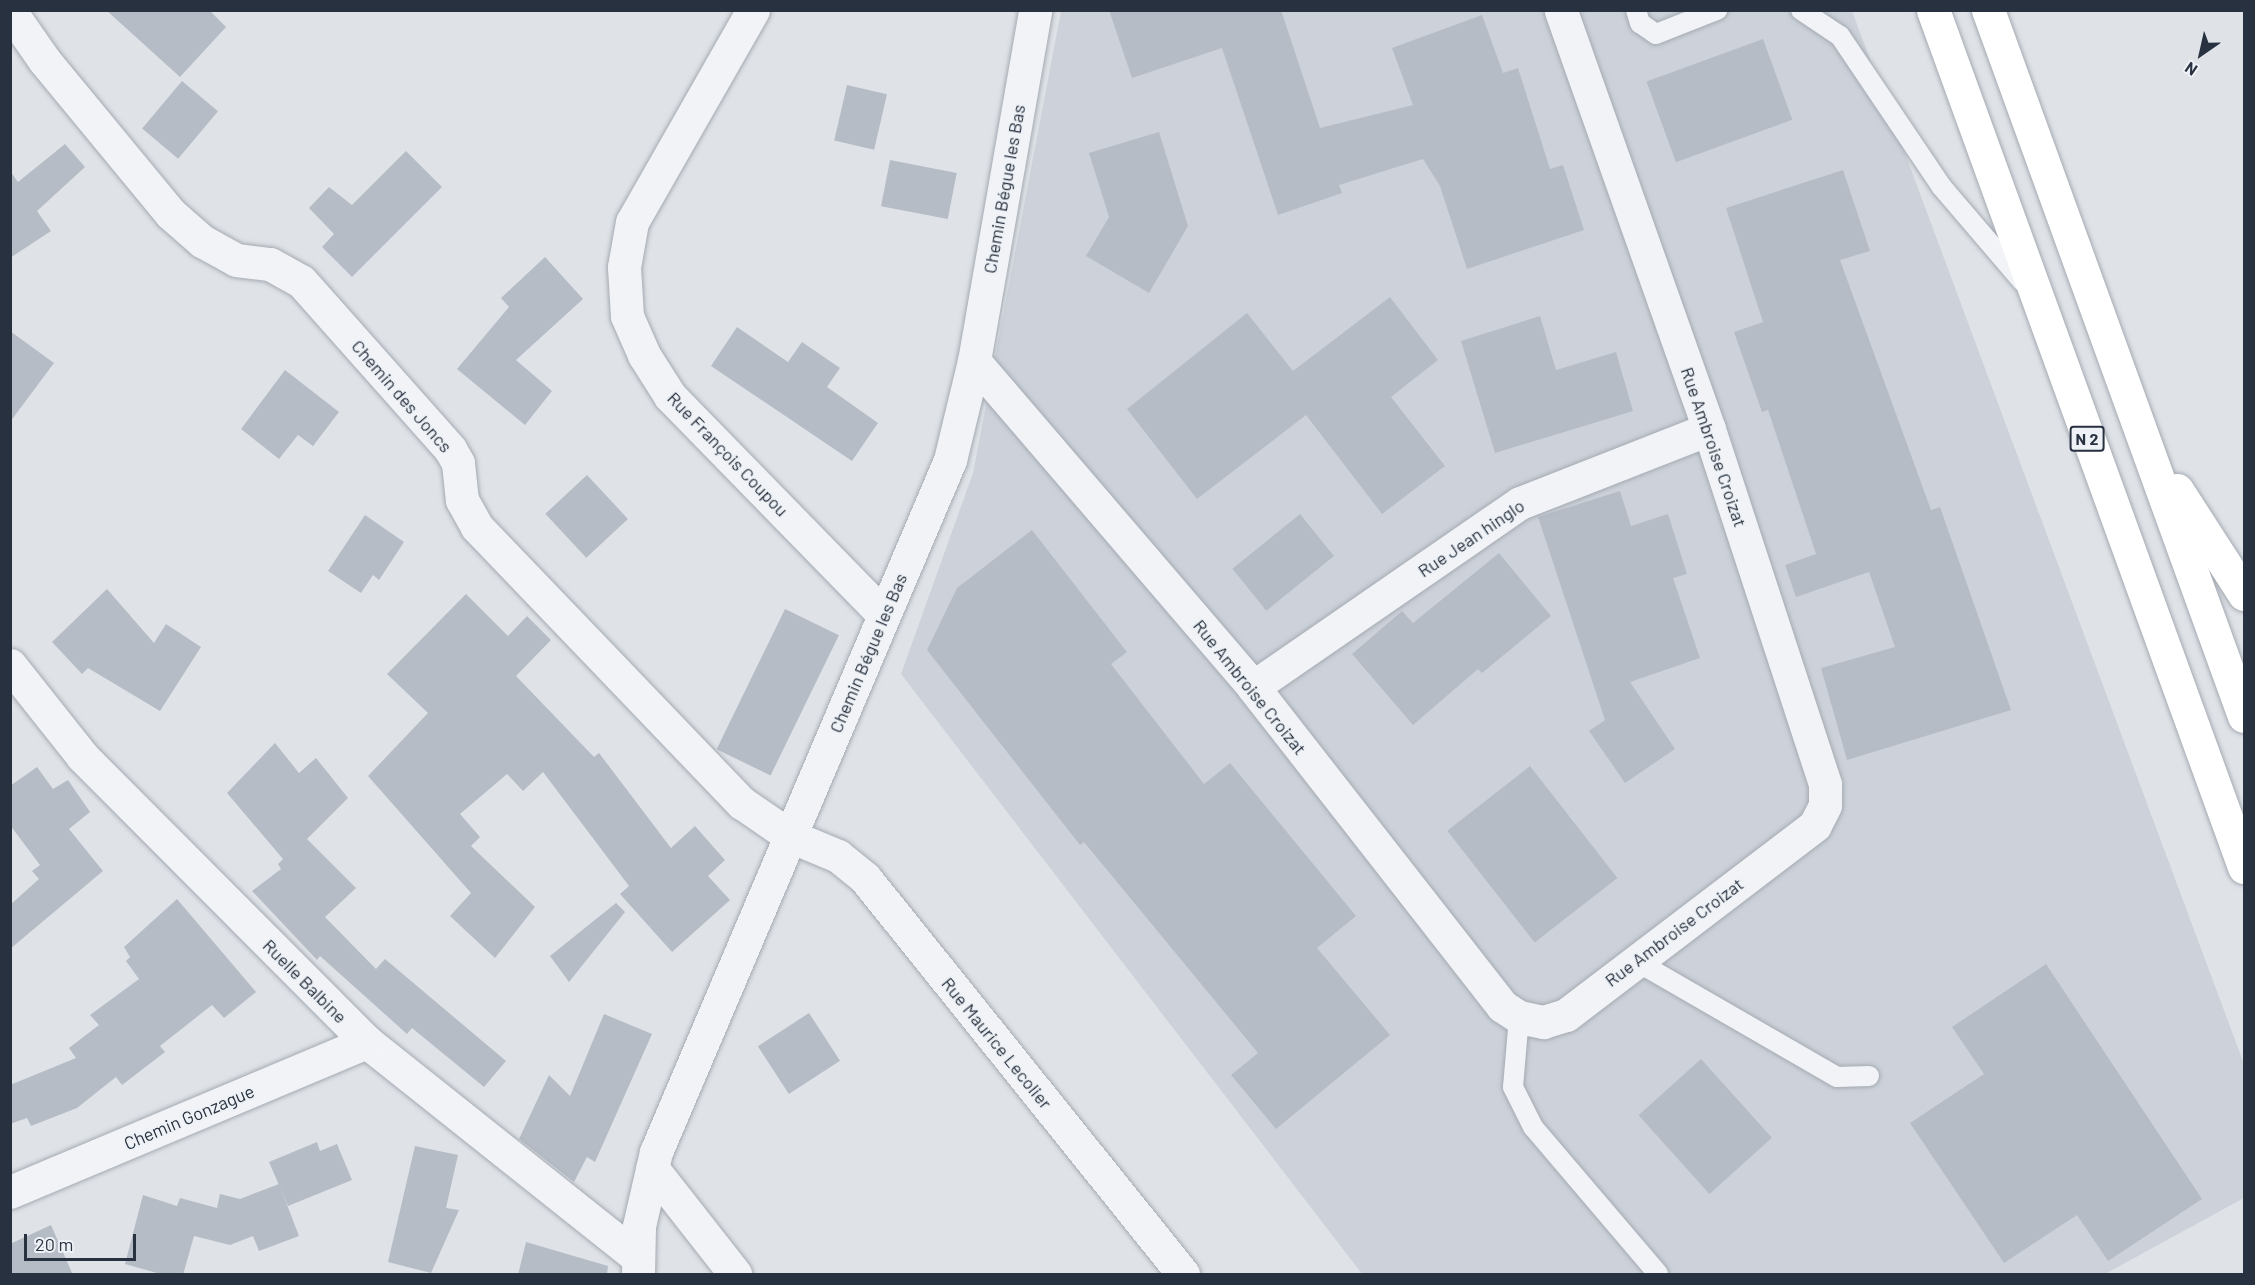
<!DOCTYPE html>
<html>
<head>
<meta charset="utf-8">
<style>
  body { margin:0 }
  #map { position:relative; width:2255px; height:1285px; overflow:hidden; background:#dfe3e8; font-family:Barlow,sans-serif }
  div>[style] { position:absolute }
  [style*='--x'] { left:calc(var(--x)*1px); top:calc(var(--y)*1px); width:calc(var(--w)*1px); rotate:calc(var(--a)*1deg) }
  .built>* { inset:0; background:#cdd2da }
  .building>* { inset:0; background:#b6bcc5; transform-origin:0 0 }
  .roads { filter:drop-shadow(0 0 2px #a4aab2) drop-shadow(0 0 2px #a4aab2) }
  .service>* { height:20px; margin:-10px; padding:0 10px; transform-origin:10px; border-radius:10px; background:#f2f3f7 }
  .minor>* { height:33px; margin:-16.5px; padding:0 16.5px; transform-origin:16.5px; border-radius:16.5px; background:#f2f3f7 }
  .tertiary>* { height:33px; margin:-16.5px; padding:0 16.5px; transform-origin:16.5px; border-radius:16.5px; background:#f2f3f7 }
  .trunk>* { height:33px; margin:-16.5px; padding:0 16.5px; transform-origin:16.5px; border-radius:16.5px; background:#fff }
  span { translate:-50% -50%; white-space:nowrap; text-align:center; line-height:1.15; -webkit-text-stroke:4.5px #eef2f6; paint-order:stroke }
  .shield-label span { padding:2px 4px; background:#eef2f6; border:2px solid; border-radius:4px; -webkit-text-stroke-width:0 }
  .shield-label { font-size:16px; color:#28313f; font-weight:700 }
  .street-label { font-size:18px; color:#28313f }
  .frame { position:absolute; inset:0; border:12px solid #28313f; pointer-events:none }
  .north { position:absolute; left:2171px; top:24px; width:60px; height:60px; -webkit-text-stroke:4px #eef2f6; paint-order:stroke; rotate:214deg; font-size:16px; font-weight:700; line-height:24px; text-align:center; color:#28313f }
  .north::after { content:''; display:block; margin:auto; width:21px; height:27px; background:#28313f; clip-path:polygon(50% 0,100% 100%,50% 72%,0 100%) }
  .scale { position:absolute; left:24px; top:1234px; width:112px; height:27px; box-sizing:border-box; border:3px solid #28313f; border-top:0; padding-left:8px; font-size:18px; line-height:21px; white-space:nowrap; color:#28313f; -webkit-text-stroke:4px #eef2f6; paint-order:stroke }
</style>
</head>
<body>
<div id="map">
  <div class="built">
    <div style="clip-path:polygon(1061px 11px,1852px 11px,2244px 1064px,2244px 1198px,2105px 1274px,1362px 1274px,901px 674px,973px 473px)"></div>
  </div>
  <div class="building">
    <div style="clip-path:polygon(106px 10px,209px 10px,226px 27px,180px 77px)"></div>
    <div style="clip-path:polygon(1109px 10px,1281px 10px,1320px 128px,1413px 105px,1392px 48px,1482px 15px,1503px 73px,1518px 68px,1550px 169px,1563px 165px,1584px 230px,1467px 269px,1440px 186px,1423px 159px,1339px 185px,1342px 193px,1278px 215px,1222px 48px,1132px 78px)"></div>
    <div style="left:1763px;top:39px;width:86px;height:124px;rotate:70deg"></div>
    <div style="left:182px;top:81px;width:47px;height:62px;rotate:40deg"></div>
    <div style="left:847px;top:85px;width:41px;height:57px;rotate:13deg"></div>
    <div style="clip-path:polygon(1159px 132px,1188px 226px,1149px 293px,1086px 256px,1109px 217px,1089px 153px)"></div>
    <div style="clip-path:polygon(65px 144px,85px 167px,37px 211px,51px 231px,10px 258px,10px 171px,18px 182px)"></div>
    <div style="clip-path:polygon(406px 151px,442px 187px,352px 277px,322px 247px,334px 234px,309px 208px,329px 187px,352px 205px)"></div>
    <div style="left:890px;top:160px;width:68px;height:47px;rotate:11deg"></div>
    <div style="clip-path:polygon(1843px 170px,1870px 251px,1840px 260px,1931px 510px,1940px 507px,2011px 710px,1847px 760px,1821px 668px,1895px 647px,1869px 572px,1796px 597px,1785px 565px,1816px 554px,1768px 410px,1762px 412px,1734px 332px,1763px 322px,1726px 208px)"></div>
    <div style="clip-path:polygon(545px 257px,583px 299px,516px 360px,552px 391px,525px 425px,457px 369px,509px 307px,501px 298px)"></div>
    <div style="clip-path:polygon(1390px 297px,1438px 360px,1391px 397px,1445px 466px,1382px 514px,1306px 415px,1197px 499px,1127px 409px,1247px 313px,1293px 371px)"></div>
    <div style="clip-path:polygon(1540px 316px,1556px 370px,1616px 352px,1633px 411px,1495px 453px,1461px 341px)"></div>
    <div style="clip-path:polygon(737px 327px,788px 362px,802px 342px,840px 368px,827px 387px,878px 423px,852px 461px,711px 366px)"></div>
    <div style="clip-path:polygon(10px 331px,54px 363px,10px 422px)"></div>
    <div style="clip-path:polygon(285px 370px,339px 412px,313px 446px,298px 435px,279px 459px,241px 429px)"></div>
    <div style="left:587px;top:475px;width:60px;height:57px;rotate:47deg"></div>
    <div style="clip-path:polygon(1620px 491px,1631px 526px,1668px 514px,1687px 574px,1673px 578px,1700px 658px,1630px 682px,1675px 749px,1625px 783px,1589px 731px,1605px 720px,1538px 517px)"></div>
    <div style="left:1300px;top:514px;width:54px;height:87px;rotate:51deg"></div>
    <div style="clip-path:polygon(365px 515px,404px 542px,379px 580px,373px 575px,361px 593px,328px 571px)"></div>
    <div style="clip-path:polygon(1032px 530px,1127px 652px,1111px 664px,1204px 784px,1230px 763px,1356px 916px,1317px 948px,1390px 1035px,1276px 1129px,1231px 1075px,1258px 1053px,1084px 842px,1080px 845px,927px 650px,957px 588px)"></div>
    <div style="clip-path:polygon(1499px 553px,1551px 616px,1482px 673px,1478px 669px,1413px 725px,1352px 654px,1402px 611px,1413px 623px)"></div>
    <div style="clip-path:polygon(107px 589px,154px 643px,166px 624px,201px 647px,160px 711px,88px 668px,82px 674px,52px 642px)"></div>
    <div style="clip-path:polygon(466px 594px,508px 636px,527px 616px,551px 640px,516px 676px,594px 757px,599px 753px,671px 848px,695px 826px,725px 860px,708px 876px,730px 900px,672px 952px,620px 894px,629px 886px,543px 772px,523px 791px,507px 774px,460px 814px,480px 837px,471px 846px,535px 907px,495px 958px,450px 916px,471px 893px,368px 776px,428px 713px,387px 674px)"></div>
    <div style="left:785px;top:609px;width:60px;height:156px;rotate:26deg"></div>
    <div style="clip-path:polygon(275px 743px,299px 773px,316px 758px,348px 798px,307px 839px,356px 888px,325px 917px,376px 969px,385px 959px,506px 1061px,484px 1087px,412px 1028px,407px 1034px,320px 956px,317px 960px,252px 891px,281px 869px,278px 864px,283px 859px,227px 793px)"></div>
    <div style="left:1530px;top:766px;width:142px;height:105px;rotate:52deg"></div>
    <div style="clip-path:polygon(37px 767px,53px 789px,68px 780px,90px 812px,69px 829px,103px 871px,10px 949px,10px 905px,39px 879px,32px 871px,40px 865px,10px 825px,10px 786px)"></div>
    <div style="clip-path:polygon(177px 899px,256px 992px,224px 1018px,212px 1005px,160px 1046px,165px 1052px,122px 1085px,116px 1077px,77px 1108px,31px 1126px,27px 1118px,10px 1124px,10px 1085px,76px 1058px,69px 1048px,99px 1025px,90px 1015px,139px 979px,126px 961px,130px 957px,124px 947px)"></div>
    <div style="clip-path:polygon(616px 903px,625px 912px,569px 982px,550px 956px)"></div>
    <div style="clip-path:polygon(2046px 964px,2202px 1199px,2108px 1261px,2077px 1215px,2004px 1263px,1910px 1123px,1984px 1074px,1952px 1027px)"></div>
    <div style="left:809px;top:1013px;width:57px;height:61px;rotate:57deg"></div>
    <div style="clip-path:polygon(604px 1014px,652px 1034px,595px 1162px,587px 1157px,574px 1182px,519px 1139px,549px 1075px,570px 1096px)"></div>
    <div style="left:1701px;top:1059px;width:106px;height:84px;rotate:48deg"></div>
    <div style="clip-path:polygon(317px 1142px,320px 1151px,337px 1144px,352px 1180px,288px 1206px,269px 1162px)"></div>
    <div style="clip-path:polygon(415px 1146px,458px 1155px,446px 1208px,459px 1210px,431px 1273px,388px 1262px)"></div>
    <div style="clip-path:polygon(279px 1184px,299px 1236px,259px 1251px,253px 1236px,230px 1245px,194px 1236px,183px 1275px,164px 1275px,125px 1264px,143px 1195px,177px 1206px,180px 1198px,217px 1208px,220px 1194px,240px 1199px)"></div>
    <div style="clip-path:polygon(51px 1225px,73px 1275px,10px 1275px,10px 1244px)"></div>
    <div style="clip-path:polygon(526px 1242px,608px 1266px,607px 1275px,518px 1275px)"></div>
  </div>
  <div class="roads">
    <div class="service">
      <div style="--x:1636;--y:10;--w:14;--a:73"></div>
      <div style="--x:1640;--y:23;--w:19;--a:35"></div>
      <div style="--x:1656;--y:34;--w:66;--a:-21.5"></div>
      <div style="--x:1801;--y:10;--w:47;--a:33.7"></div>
      <div style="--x:1840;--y:36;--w:181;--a:56"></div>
      <div style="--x:1941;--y:186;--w:126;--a:49.5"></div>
      <div style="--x:1636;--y:961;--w:232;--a:30"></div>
      <div style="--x:1837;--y:1077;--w:32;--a:-2"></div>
      <div style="--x:1519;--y:1017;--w:70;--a:94.9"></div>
      <div style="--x:1513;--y:1087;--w:45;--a:63.4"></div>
      <div style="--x:1533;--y:1127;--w:193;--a:49.6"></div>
    </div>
    <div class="minor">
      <div style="--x:753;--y:10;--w:244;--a:119.7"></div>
      <div style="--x:632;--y:222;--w:46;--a:100.1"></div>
      <div style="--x:624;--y:267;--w:49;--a:86.5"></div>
      <div style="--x:627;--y:316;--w:43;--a:66.4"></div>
      <div style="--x:644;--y:355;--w:49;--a:57.6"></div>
      <div style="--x:670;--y:396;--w:306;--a:45.7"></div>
      <div style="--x:10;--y:11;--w:60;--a:55.2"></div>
      <div style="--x:44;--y:60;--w:198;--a:50.5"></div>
      <div style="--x:170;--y:213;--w:43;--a:41.2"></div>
      <div style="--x:202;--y:241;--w:39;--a:29"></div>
      <div style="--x:236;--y:260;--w:34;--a:7"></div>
      <div style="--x:270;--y:264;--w:35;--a:29"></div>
      <div style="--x:301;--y:281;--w:225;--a:48.4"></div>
      <div style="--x:450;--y:449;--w:16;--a:60"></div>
      <div style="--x:458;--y:463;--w:37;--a:84"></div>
      <div style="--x:462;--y:500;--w:31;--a:61"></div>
      <div style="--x:477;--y:527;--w:383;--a:46.2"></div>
      <div style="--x:742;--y:803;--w:58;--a:34.5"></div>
      <div style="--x:790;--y:836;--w:52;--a:22.6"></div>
      <div style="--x:838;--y:856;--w:35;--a:39"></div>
      <div style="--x:865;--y:878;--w:508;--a:51.23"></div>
      <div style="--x:974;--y:361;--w:429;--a:49.4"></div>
      <div style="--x:1253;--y:687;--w:405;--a:52"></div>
      <div style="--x:1502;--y:1006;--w:20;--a:33"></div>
      <div style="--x:1519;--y:1017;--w:25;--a:12"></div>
      <div style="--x:1543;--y:1022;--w:24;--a:-17"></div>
      <div style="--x:1566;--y:1015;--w:313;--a:-37.3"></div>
      <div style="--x:1815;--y:825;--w:22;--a:-63"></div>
      <div style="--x:1825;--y:805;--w:21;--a:-90"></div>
      <div style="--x:1825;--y:784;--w:373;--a:-108.1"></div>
      <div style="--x:1709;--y:429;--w:444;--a:-109.5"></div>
      <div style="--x:10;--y:665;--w:116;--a:51.6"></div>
      <div style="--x:82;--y:756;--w:404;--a:45.1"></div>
      <div style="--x:367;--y:1042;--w:345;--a:38.5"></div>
      <div style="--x:1253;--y:687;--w:324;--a:-34.6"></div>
      <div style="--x:1520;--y:503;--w:203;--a:-21.4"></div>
      <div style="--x:652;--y:1168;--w:135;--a:51.9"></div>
      <div style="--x:10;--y:1192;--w:387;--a:-22.8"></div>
    </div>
    <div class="tertiary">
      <div style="--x:638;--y:1274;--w:48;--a:-88.8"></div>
      <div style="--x:639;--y:1226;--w:76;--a:-77.1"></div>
      <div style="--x:656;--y:1152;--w:752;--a:-66.98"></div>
      <div style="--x:950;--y:460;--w:102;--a:-76.4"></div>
      <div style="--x:974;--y:361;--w:356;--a:-80.1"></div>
    </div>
    <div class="trunk">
      <div style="--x:1933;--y:10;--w:912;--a:70.05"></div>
      <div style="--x:1988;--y:10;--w:751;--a:70.07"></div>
      <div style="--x:2177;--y:490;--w:124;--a:57.2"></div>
    </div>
  </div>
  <div class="shield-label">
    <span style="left:2087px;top:439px">N 2</span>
  </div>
  <div class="street-label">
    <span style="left:1004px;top:189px;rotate:-80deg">Chemin Bégue les Bas</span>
    <span style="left:402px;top:396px;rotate:49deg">Chemin des Joncs</span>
    <span style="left:1714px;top:447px;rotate:71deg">Rue Ambroise Croizat</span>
    <span style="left:728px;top:454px;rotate:46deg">Rue François Coupou</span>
    <span style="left:1471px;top:538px;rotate:-34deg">Rue Jean hinglo</span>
    <span style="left:868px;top:653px;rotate:-67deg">Chemin Bégue les Bas</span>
    <span style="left:1250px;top:687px;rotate:51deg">Rue Ambroise Croizat</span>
    <span style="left:1674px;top:932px;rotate:-37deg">Rue Ambroise Croizat</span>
    <span style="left:305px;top:981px;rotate:45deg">Ruelle Balbine</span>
    <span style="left:997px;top:1043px;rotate:51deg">Rue Maurice Lecolier</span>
    <span style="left:189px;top:1117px;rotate:-23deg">Chemin Gonzague</span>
  </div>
  <div class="frame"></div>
  <div class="north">N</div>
  <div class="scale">20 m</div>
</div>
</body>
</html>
